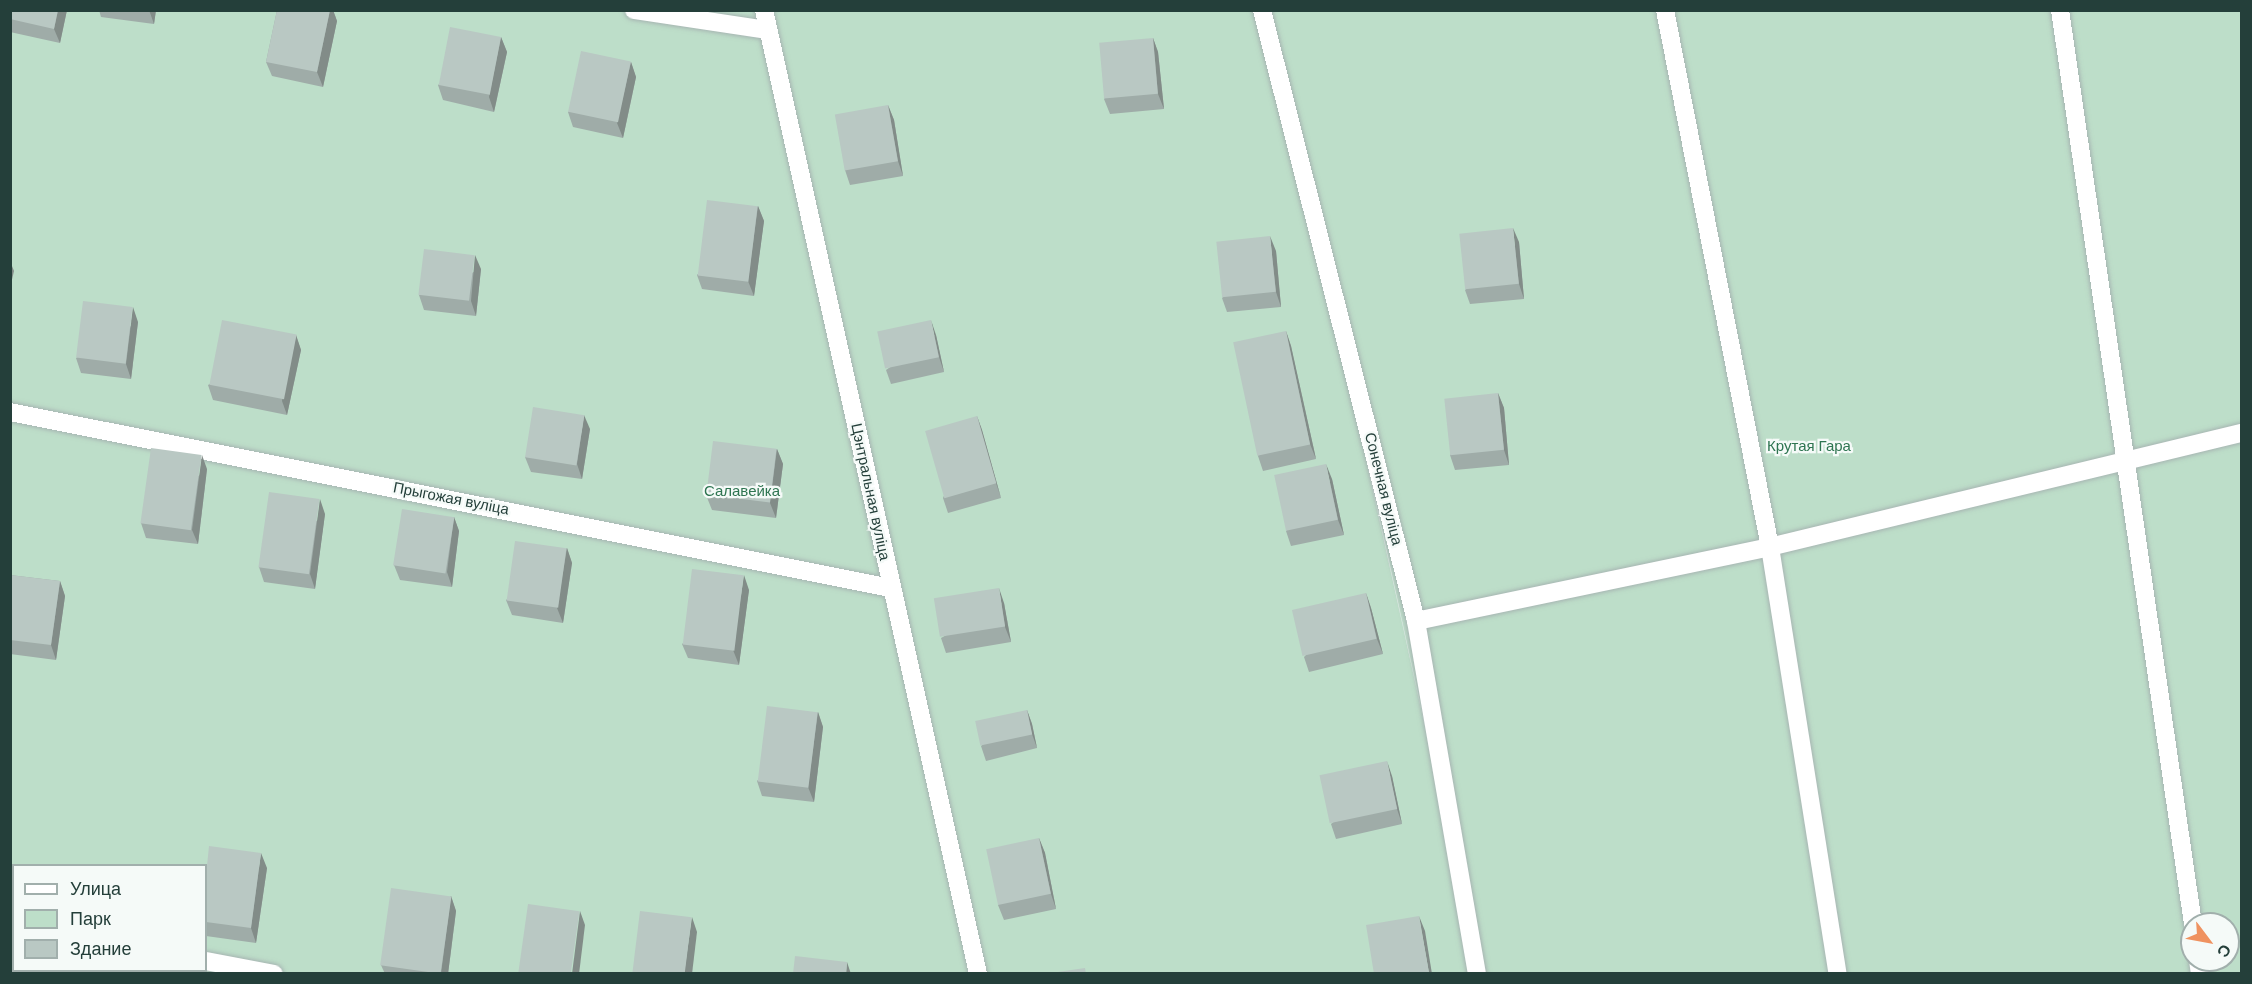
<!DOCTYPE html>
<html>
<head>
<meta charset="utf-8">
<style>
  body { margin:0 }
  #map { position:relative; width:2252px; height:984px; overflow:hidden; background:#e4edea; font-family:"DM Sans",sans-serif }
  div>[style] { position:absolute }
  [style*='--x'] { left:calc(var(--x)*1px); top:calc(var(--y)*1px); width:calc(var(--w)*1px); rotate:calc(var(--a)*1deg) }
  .green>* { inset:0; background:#bddec9 }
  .roads { filter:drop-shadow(0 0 2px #a7b5b2) drop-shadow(0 0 2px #a7b5b2) }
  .service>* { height:18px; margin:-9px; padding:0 9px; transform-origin:9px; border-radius:9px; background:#fff }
  .minor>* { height:18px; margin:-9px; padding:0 9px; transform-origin:9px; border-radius:9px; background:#fff }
  .wall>* { inset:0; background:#9faca8 }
  .shaded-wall>* { inset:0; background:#828c88 }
  .building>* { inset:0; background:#b9c8c3; transform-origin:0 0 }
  span { translate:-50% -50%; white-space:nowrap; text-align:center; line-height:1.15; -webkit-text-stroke:4.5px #f5faf8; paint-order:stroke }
  .park-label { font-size:15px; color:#2e7551 }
  .street-label { font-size:15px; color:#243f3a }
  .frame { position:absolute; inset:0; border:12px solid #243f3a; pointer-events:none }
  .legend { position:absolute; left:12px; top:864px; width:195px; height:108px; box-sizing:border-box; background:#f5faf8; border:2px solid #a1afac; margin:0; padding:8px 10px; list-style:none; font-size:18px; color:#243f3a }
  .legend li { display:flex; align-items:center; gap:12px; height:30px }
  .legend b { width:30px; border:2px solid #a1afac }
  .north { position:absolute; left:2180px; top:912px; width:60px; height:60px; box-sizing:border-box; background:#f5faf8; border:2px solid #a1afac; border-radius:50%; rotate:122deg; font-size:16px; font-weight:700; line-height:24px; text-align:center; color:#243f3a }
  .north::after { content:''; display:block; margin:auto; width:21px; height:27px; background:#ef9260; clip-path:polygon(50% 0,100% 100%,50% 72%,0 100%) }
</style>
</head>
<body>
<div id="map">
  <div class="green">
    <div style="clip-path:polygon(evenodd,10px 11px,1267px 11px,1459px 881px,1269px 11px,2241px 11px,2241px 973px,11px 973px,10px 11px,14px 866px,206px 866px,206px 970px,14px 970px,14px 866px,10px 11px,2192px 924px,2228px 924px,2228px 960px,2192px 960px,2192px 924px)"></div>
  </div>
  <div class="roads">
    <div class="service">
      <div style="--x:1665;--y:10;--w:547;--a:78.94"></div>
      <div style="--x:1770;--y:547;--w:432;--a:81"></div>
      <div style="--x:1416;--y:621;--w:362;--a:-11.8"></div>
      <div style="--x:1770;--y:547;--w:486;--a:-13.6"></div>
    </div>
    <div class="minor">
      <div style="--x:634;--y:10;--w:135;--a:8.5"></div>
      <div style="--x:764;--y:10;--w:987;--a:77.48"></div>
      <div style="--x:1262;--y:10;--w:630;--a:75.85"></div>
      <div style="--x:1416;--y:621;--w:358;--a:80.2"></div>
      <div style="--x:2060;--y:10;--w:924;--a:81.72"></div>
      <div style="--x:10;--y:412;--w:898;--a:11.3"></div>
      <div style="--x:10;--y:916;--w:4;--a:0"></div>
      <div style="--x:2198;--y:960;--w:14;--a:82"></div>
      <div style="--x:206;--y:961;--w:69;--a:10.8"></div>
    </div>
  </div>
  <div class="wall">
    <div style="clip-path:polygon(10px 10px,67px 10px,60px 43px,10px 32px)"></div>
    <div style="clip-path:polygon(99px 10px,156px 10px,154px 24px,101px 17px)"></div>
    <div style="clip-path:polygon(277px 10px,333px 10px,337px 21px,323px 87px,272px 76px,266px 62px)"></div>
    <div style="clip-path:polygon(501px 37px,507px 52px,494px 112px,443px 100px,438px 85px)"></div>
    <div style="clip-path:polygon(1153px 38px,1158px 52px,1164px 109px,1110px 114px,1104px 99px)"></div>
    <div style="clip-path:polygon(631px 62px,636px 77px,623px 138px,573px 127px,568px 112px)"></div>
    <div style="clip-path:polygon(888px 105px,894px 120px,903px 176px,850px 185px,845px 170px)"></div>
    <div style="clip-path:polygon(758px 206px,764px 221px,754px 296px,702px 289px,697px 275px)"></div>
    <div style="clip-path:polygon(1519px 242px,1524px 299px,1470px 304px,1465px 290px)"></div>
    <div style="clip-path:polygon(1276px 251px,1281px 307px,1227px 312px,1222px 298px)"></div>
    <div style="clip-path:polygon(481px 269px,476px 316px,424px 310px,419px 295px)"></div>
    <div style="clip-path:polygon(138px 322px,131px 379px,81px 373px,76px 358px)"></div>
    <div style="clip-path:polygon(1286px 331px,1291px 346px,1316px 459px,1263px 471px,1258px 456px)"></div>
    <div style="clip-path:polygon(296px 335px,301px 350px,287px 415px,213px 400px,208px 385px)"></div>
    <div style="clip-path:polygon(936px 335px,944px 372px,891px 384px,886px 370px)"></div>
    <div style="clip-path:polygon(1498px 393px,1504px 408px,1509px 465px,1455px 470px,1450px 455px)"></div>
    <div style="clip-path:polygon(977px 416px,982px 430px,1001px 498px,948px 513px,943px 498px)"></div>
    <div style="clip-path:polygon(590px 429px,582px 479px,531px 472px,525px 457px)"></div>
    <div style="clip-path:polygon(777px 449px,783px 464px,776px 518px,712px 510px,706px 495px)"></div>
    <div style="clip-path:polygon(207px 469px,198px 544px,146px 538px,141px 523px)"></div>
    <div style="clip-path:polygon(1332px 479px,1344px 535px,1291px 546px,1286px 531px)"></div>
    <div style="clip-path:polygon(325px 514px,315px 589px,264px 582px,259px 567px)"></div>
    <div style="clip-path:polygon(454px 517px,459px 531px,452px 587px,400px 580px,394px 565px)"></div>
    <div style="clip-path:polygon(567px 548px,572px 563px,563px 623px,512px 615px,506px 600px)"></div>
    <div style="clip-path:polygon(10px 575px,60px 581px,65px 596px,56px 660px,10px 654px)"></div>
    <div style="clip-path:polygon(749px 590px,739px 665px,688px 658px,682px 644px)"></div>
    <div style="clip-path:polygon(1366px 593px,1371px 608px,1383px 654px,1309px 672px,1304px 657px)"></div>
    <div style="clip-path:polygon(1004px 603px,1011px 642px,946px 653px,941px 638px)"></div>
    <div style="clip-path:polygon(1027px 710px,1032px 724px,1037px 748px,986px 761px,981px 746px)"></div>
    <div style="clip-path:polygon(818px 712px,823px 727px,814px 802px,762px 796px,757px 781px)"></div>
    <div style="clip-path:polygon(1392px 776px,1402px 824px,1336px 839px,1331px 824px)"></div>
    <div style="clip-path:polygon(1039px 838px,1045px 853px,1056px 909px,1004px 920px,998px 905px)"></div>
    <div style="clip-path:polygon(267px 868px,256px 943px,206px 936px,206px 876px)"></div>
    <div style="clip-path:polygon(451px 896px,456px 911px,448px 974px,385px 974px,381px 965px)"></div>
  </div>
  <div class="shaded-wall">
    <div style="clip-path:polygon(58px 10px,67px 10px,60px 43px,54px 29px)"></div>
    <div style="clip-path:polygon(149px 10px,156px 10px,154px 24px)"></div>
    <div style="clip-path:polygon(330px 10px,333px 10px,337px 21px,323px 87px,317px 72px)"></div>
    <div style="clip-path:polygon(501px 37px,507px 52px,494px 112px,489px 97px)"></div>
    <div style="clip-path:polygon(1153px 38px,1158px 52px,1164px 109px,1158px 94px)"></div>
    <div style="clip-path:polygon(631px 62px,636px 77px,623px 138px,617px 123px)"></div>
    <div style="clip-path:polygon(888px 105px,894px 120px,903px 176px,898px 161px)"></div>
    <div style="clip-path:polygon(758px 206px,764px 221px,754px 296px,748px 281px)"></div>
    <div style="clip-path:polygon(1513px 228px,1519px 242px,1524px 299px,1519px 284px)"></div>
    <div style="clip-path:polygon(1270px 236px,1276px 251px,1281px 307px,1276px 292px)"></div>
    <div style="clip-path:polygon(475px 255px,481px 269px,476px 316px,471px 301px)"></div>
    <div style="clip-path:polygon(10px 261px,14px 271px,10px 288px)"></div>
    <div style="clip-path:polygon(133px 307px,138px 322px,131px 379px,126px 364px)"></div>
    <div style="clip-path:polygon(931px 320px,936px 335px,944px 372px,939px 357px)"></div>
    <div style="clip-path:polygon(1286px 331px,1291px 346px,1316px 459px,1310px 444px)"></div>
    <div style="clip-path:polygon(296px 335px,301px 350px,287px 415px,282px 401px)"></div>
    <div style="clip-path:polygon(1498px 393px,1504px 408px,1509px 465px,1504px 450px)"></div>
    <div style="clip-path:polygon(584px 415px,590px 429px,582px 479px,577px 464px)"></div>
    <div style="clip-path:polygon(977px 416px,982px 430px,1001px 498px,996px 483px)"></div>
    <div style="clip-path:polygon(777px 449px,783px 464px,776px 518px,770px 503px)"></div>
    <div style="clip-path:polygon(202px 455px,207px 469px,198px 544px,192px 530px)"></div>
    <div style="clip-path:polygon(1326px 464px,1332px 479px,1344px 535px,1338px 520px)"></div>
    <div style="clip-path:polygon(320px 499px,325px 514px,315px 589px,310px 574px)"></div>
    <div style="clip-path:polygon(454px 517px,459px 531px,452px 587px,447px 572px)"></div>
    <div style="clip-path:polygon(567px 548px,572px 563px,563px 623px,557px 608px)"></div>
    <div style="clip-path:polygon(744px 575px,749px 590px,739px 665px,733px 650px)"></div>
    <div style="clip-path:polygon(60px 581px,65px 596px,56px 660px,51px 645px)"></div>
    <div style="clip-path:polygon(999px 588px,1004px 603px,1011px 642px,1005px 627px)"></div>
    <div style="clip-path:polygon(1366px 593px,1371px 608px,1383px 654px,1377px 639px)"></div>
    <div style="clip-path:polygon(1027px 710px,1032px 724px,1037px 748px,1032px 734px)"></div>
    <div style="clip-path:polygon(818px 712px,823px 727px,814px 802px,808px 787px)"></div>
    <div style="clip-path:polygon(1387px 761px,1392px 776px,1402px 824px,1397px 809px)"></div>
    <div style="clip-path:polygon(1039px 838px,1045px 853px,1056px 909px,1051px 894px)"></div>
    <div style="clip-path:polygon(261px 853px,267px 868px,256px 943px,251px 928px)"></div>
    <div style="clip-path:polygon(451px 896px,456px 911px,448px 974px,441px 974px)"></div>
    <div style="clip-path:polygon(580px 911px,585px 925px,579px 974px,572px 974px)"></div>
    <div style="clip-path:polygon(1419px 916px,1425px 931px,1432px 974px,1429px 973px)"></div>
    <div style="clip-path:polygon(692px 917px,697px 932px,692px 974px,684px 974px)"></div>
    <div style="clip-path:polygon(847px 962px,851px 974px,846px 974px)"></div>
  </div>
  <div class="building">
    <div style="clip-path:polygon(10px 10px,58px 10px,54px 29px,10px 19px)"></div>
    <div style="clip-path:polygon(277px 10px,330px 10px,317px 72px,266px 62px)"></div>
    <div style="left:450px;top:27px;width:52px;height:59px;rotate:11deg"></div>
    <div style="left:1153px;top:38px;width:56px;height:54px;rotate:85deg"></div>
    <div style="left:581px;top:51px;width:51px;height:62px;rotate:12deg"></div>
    <div style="left:888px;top:105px;width:57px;height:54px;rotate:80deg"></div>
    <div style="left:707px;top:200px;width:51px;height:76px;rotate:7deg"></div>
    <div style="left:1513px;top:228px;width:56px;height:54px;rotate:84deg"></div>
    <div style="left:1270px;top:236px;width:56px;height:54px;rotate:84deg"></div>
    <div style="left:424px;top:249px;width:51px;height:46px;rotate:7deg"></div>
    <div style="left:83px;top:301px;width:50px;height:57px;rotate:7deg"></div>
    <div style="left:222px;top:320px;width:76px;height:66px;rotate:11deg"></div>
    <div style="left:931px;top:320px;width:38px;height:55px;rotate:78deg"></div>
    <div style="left:1286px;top:331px;width:116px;height:54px;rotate:78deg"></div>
    <div style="left:1498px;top:393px;width:57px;height:54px;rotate:84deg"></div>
    <div style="left:533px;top:407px;width:52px;height:51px;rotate:9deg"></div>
    <div style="left:977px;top:416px;width:70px;height:54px;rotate:74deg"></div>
    <div style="left:713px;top:441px;width:64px;height:54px;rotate:7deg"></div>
    <div style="left:151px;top:448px;width:51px;height:76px;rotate:8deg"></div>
    <div style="left:1326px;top:464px;width:57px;height:53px;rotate:78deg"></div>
    <div style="left:269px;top:492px;width:51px;height:76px;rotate:8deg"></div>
    <div style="left:402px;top:509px;width:53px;height:57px;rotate:9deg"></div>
    <div style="left:515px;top:541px;width:52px;height:60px;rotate:8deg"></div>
    <div style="left:692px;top:569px;width:52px;height:76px;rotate:7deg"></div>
    <div style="clip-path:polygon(10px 575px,60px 581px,51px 645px,10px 640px)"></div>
    <div style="left:999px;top:588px;width:39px;height:66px;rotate:81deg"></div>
    <div style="left:1366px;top:593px;width:47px;height:76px;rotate:77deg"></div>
    <div style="left:767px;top:706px;width:51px;height:76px;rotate:7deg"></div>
    <div style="left:1027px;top:710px;width:25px;height:53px;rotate:78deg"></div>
    <div style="left:1387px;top:761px;width:49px;height:69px;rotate:78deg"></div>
    <div style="left:1039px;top:838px;width:57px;height:54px;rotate:78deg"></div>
    <div style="clip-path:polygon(209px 846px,261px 853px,251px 928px,206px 922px,206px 876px)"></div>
    <div style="left:391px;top:888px;width:61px;height:78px;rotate:8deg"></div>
    <div style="left:528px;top:904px;width:52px;height:71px;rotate:8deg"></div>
    <div style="left:640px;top:911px;width:52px;height:64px;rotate:7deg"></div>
    <div style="clip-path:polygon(1419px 916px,1429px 973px,1424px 974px,1374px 974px,1366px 925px)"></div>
    <div style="clip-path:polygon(795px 956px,847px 962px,846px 974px,793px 974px)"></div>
    <div style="clip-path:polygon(1085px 968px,1086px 974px,1044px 974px)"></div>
  </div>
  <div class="park-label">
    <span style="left:1809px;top:447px">Крутая Гара</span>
    <span style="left:742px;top:492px">Салавейка</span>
  </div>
  <div class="street-label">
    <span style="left:1383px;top:489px;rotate:76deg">Сонечная вуліца</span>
    <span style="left:870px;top:492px;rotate:78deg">Цэнтральная вуліца</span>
    <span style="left:451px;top:499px;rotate:11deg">Прыгожая вуліца</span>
  </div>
  <div class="frame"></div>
  <ul class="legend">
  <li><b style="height:8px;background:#fff"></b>Улица</li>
  <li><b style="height:16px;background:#bddec9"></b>Парк</li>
  <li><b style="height:16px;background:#b9c8c3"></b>Здание</li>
  </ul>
  <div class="north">С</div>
</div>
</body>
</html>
